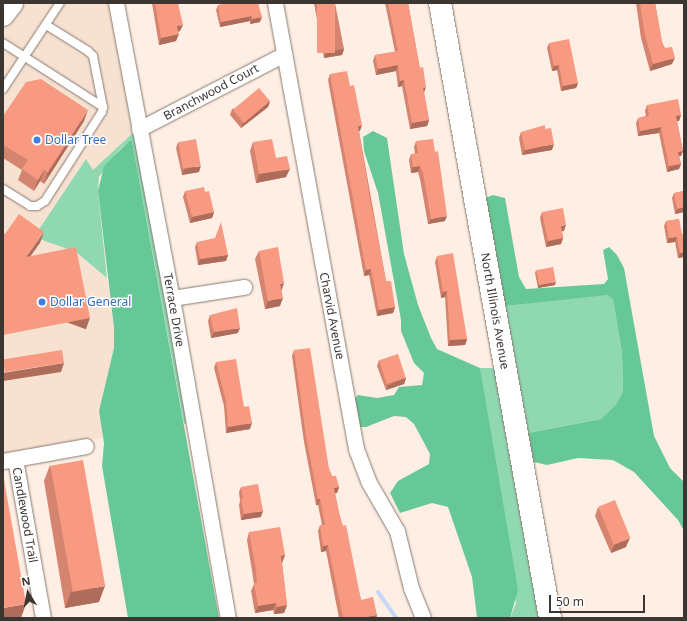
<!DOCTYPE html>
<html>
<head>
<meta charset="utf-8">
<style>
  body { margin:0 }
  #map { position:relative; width:687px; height:621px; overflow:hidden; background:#feeee3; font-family:"Noto Sans",sans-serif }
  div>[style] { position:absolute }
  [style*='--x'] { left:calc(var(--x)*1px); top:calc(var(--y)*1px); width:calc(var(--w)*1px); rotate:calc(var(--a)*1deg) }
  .built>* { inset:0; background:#f7e1d1 }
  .green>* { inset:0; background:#8fd8b1 }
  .forest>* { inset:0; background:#66c897 }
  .stream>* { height:4px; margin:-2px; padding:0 2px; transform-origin:2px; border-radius:2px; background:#c6d7f7 }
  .roads { filter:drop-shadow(0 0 1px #877a70) drop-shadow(0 0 1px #877a70) }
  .lane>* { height:8px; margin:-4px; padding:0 4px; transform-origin:4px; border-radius:4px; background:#fff }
  .street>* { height:15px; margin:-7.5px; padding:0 7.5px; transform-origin:7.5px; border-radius:7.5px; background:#fff }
  .secondary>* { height:22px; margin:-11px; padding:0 11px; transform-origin:11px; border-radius:11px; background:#fff }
  .primary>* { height:22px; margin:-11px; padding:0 11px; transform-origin:11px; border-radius:11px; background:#fff }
  .wall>* { inset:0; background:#d58470 }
  .shaded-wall>* { inset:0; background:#ae6c5b; transform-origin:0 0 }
  .building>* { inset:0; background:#f89a82; transform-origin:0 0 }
  .dots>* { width:11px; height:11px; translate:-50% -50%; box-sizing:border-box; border:2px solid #fff; border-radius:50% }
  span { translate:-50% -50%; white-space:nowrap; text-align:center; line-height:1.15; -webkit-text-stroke:3px #fff; paint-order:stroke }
  .street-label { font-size:12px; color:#3c3632 }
  .shop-label { font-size:12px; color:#366cbe }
  .left { translate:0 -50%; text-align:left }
  .frame { position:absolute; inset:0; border:4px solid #3c3632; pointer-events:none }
  .north { position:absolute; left:8px; top:573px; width:40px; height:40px; -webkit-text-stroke:3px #fff; paint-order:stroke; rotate:350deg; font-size:11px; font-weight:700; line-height:16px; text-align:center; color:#3c3632 }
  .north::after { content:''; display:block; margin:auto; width:14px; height:18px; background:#3c3632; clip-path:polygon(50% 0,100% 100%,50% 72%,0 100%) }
  .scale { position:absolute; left:549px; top:595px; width:96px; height:18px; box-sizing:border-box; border:2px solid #3c3632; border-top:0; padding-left:5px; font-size:12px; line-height:14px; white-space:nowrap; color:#3c3632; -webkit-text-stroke:3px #fff; paint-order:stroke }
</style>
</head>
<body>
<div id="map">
  <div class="built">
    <div style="clip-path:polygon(3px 3px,112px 3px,134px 132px,93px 170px,86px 160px,77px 252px,107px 278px,114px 328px,114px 348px,99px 411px,103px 438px,3px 455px)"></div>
  </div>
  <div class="green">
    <div style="clip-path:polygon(134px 132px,190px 423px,184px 424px,132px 141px,130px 140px,119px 150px,99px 177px,98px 192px,107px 278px,76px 252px,34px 237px,86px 159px,93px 170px)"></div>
    <div style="clip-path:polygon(594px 295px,607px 295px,613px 298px,622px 353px,623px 391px,616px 406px,601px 419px,528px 433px,534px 462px,529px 463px,505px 306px)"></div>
    <div style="clip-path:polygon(480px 368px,499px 368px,541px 618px,510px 618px,516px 603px)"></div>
  </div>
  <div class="forest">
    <div style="clip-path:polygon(373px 131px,387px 138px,404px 254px,418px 305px,431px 338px,437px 349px,480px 368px,518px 590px,510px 618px,477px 618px,472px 577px,448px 507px,432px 503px,400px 513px,390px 493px,398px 481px,429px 464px,430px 454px,414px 424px,406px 417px,394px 416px,366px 427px,356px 427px,351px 403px,358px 395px,377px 398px,394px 395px,399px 387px,422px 385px,424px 373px,414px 363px,401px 331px,401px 320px,378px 193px,364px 151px,363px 137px)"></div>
    <div style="clip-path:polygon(130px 140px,132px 141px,219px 618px,128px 618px,102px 466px,104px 443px,99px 411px,114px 348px,114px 328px,98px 191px,104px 166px)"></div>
    <div style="clip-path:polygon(493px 195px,505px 198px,519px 277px,526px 289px,604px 284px,608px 279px,603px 250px,609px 247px,617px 255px,624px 268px,654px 436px,670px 468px,684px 482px,684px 531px,678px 520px,634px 472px,613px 460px,578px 458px,547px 465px,534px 462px,528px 433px,601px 419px,616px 405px,623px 391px,622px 353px,613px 299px,607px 295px,505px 306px,485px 198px)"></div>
  </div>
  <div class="stream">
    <div style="--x:378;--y:592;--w:32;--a:55"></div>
  </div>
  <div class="roads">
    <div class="lane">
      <div style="--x:3;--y:43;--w:119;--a:32.6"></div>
      <div style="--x:3;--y:89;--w:103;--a:-56.5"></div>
      <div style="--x:3;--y:189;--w:32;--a:32"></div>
      <div style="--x:30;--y:206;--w:7;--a:0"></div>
      <div style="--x:37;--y:206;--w:9;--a:-32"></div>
      <div style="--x:45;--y:201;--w:106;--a:-57.4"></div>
      <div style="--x:102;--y:112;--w:5;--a:-79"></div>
      <div style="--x:103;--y:107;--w:52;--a:-101.1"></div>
      <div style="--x:93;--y:56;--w:7;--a:-135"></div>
      <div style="--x:88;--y:51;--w:49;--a:-148.2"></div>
    </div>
    <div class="street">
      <div style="--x:116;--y:3;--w:300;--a:79.3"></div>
      <div style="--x:172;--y:298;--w:325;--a:80.1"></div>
      <div style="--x:275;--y:3;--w:453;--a:79.7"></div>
      <div style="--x:356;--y:449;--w:34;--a:69"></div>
      <div style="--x:368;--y:481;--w:58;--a:59.9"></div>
      <div style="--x:397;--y:531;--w:59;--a:76.2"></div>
      <div style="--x:411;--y:588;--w:32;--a:68"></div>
      <div style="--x:139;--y:129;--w:163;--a:-27.3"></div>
      <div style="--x:172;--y:298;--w:73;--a:-8.7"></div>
      <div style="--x:15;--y:459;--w:161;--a:80"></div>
      <div style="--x:3;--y:461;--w:84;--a:-10.2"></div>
    </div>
    <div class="secondary">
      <div style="--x:440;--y:3;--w:625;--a:79.86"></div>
    </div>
    <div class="primary">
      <div style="--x:3;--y:15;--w:15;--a:-53"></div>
    </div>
  </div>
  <div class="wall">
    <div style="clip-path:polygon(152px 3px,178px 3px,180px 31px,178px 32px,176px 41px,159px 45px)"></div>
    <div style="clip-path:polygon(226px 3px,258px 3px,260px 22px,250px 24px,250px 21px,220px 27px,216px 10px,218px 5px,226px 4px)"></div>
    <div style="clip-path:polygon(314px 3px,335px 3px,344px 49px,342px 55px,324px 58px)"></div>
    <div style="clip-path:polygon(385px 3px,408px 3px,429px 120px,427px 126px,410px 129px,402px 86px,398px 87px,396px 71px,376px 75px,373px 61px,375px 55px,395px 52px)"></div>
    <div style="clip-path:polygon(636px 3px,655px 3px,662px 42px,672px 64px,650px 71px,641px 38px)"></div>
    <div style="clip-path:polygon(549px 43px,578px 83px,576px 88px,561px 91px,557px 70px,552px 71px,547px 48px)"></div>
    <div style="clip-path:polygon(330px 74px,350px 86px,360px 131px,359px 131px,386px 281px,395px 307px,393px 313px,377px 316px,369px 275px,364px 276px,328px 80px)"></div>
    <div style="clip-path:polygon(270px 101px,268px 107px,241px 128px,230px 115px,232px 109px)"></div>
    <div style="clip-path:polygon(647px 105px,681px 115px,679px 121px,677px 121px,683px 151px,681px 156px,679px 156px,681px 164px,679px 169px,667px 172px,659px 133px,638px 136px,636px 123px,638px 118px,646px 116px,645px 111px)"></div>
    <div style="clip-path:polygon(3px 116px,84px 121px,44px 184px,40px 181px,34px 191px,18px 180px,22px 170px,3px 158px)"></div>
    <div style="clip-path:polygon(521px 132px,552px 150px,522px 155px,519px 138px)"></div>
    <div style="clip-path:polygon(416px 141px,445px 221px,428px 224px,420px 179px,418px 172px,411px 173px,409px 160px,411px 154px,415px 154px,414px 147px)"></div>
    <div style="clip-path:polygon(178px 142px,199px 172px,182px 175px,176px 148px)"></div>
    <div style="clip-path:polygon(253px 142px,276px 158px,286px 177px,256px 183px,250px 151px)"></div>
    <div style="clip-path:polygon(185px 191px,214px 212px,212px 218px,190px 223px,183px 197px)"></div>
    <div style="clip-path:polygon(684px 191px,684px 212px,675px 214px,672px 198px,674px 193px)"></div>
    <div style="clip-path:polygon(542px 212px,564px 231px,562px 231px,563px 238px,561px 244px,546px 247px,540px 218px)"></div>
    <div style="clip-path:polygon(679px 219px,684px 257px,678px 258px,675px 242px,667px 243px,664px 226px,666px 221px)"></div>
    <div style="clip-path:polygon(197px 242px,228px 255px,226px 261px,198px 265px,195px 247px)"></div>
    <div style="clip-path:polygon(259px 251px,280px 306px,265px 309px,255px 259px)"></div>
    <div style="clip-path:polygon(437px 256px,467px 339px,465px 345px,448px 346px,445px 297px,441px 298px,435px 262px)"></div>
    <div style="clip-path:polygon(536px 270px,555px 285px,538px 288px,535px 273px)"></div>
    <div style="clip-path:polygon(210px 315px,238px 333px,211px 338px,208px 321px)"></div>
    <div style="clip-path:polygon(294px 350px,329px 469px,332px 476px,339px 487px,337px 493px,335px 493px,339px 513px,361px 600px,377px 615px,376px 618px,339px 618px,326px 551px,321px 552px,318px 531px,320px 525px,322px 525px,318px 505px,316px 505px,304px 442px,292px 356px)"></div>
    <div style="clip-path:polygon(379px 360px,406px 378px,404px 384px,386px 390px,377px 366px)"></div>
    <div style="clip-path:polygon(216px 362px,244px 407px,250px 429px,226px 433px,224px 406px,214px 368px)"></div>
    <div style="clip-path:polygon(50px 465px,99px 602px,65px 608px,44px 481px)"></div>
    <div style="clip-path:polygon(241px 487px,261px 517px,241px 520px,239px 505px,240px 501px,239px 492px)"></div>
    <div style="clip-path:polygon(598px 507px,626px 547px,611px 553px,595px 516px)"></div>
    <div style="clip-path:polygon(249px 532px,285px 555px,282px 563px,287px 605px,284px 613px,274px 614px,273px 610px,255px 613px,251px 591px,254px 584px,253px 577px,247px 540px)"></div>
  </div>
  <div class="shaded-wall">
    <div style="clip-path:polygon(252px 16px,250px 21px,220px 27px,221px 22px)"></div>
    <div style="clip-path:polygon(262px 17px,260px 22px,250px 24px,252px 19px)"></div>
    <div style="clip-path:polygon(183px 25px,180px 31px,175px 32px,177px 26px)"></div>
    <div style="clip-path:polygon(179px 34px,176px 41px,159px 45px,161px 38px)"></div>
    <div style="clip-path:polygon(344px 49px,342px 55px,324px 58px,326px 52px)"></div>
    <div style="clip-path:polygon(675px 58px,672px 64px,650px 71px,653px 64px)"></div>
    <div style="clip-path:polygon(398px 65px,396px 71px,376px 75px,378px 69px)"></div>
    <div style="clip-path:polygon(559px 65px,557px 70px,552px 71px,554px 66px)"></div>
    <div style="clip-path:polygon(404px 80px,402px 86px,398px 87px,400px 81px)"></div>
    <div style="clip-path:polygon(578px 83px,576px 88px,561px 91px,563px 86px)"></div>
    <div style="clip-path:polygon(426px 87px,424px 93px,423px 88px)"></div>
    <div style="clip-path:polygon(270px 101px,268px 107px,241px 128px,243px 123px)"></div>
    <div style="clip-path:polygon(88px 110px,84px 121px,44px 184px,48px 172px)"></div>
    <div style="clip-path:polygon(681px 115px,679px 121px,674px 122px,676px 116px)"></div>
    <div style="clip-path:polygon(429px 120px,427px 126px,410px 129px,412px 123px)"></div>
    <div style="clip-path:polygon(362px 125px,360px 131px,356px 132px,358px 126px)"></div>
    <div style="clip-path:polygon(661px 127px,659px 133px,638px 136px,640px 131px)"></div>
    <div style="clip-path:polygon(554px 144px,552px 150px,522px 155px,525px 150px)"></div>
    <div style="clip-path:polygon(683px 151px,681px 156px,676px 157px,678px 152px)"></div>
    <div style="clip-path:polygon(681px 164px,679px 169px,667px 172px,669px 166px)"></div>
    <div style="clip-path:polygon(201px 166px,199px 172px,182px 175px,184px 169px)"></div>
    <div style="clip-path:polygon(420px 166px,418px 172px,411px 173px,413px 167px)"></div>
    <div style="clip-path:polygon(290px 169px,286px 177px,256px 183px,259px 174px)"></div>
    <div style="clip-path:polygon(44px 170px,40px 181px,34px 191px,38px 180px)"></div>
    <div style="clip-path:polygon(684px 207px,684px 212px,675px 214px,677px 209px)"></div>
    <div style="clip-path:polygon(214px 212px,212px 218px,190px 223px,192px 217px)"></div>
    <div style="clip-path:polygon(447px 216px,445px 221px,428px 224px,431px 219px)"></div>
    <div style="clip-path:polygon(566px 225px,564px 231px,559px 232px,561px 226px)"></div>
    <div style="clip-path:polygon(44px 232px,40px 243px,22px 268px,26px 257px)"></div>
    <div style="clip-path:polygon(677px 237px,675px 242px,667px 243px,669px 238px)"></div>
    <div style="clip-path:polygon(563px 238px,561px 244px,546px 247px,548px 241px)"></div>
    <div style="clip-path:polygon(680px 253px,684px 253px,684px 257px,678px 258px)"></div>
    <div style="clip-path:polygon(228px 255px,226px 261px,198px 265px,200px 259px)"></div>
    <div style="clip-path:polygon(371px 269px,369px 275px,364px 276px,366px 270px)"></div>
    <div style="clip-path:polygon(556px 282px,555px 285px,538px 288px,539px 285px)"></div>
    <div style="clip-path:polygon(284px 283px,281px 292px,280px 284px)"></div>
    <div style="clip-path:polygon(447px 291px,445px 297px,441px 298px,443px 292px)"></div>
    <div style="clip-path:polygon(283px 298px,280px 306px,265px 309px,268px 301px)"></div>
    <div style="clip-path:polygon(395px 307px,393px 313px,377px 316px,379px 310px)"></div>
    <div style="left:90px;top:318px;width:12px;height:89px;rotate:110deg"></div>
    <div style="clip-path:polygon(240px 328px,238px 333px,211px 338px,214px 332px)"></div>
    <div style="clip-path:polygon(467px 339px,465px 345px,448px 346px,450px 340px)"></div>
    <div style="clip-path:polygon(64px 363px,61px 372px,3px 381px,3px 373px)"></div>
    <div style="clip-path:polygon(406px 378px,404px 384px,386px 390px,388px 385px)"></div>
    <div style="clip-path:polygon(252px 423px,250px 429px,226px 433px,228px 427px)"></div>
    <div style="clip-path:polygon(339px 487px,337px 493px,332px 494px,334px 488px)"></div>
    <div style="clip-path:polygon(318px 499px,320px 499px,318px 505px,316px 505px)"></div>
    <div style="clip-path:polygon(263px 511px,261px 517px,241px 520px,244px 514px)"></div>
    <div style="clip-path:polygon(630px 538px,626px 547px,611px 553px,614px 545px)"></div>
    <div style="clip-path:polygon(328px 545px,326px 551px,321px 552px,323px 546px)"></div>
    <div style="clip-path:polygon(285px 555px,282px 563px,278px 563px,281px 556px)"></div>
    <div style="clip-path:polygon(105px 586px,99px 602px,65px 608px,71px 592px)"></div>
    <div style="clip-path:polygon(276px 603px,273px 610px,255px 613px,258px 606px)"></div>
    <div style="clip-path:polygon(26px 604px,21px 618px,3px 618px,3px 608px)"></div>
    <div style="clip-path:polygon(287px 605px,284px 613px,274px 614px,277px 607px)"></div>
    <div style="clip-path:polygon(377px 615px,376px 618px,361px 618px)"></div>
  </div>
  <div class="building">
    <div style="clip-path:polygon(155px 3px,178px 3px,183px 25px,177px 26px,179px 34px,161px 38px)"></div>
    <div style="clip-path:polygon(229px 3px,258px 3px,262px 17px,252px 19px,252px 16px,221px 22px,218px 5px)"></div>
    <div style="left:317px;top:3px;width:18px;height:50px"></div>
    <div style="clip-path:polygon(388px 3px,408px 3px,420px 68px,423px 67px,426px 87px,423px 88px,429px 120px,412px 123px,404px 80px,400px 81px,398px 65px,378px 69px,375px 55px,398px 51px)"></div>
    <div style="clip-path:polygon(640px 3px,655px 3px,662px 42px,665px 48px,672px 47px,675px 58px,653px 64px,644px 31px)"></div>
    <div style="clip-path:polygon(569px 39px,578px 83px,563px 86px,559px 65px,554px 66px,549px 43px)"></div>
    <div style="clip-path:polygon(347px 71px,350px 86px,354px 85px,362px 125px,358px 126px,370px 199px,386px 281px,391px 281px,395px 307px,379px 310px,371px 269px,366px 270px,330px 74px)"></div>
    <div style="clip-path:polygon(41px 79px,88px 110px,48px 172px,44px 170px,38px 180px,22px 169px,28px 160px,3px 145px,3px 116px,26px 82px)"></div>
    <div style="left:259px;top:88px;width:17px;height:34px;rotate:50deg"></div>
    <div style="clip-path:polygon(678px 99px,681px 115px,676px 116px,683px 151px,678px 152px,681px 164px,669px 166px,661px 127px,640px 131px,638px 118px,649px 116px,647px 105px)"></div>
    <div style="clip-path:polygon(545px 125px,545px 129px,551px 128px,554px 144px,525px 150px,521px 132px)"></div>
    <div style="left:196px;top:139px;width:27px;height:18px;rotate:80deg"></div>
    <div style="clip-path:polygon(272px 139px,276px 158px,287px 156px,290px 169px,259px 174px,253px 142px)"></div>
    <div style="clip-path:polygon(433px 139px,435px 152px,438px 151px,447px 216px,431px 219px,423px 173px,420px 166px,413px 167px,411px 154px,418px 153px,416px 141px)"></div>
    <div style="clip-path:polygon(204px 187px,205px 192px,209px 191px,214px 212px,192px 217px,185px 191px)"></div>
    <div style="clip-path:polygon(684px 191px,684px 207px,677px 209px,674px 193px)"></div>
    <div style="clip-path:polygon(563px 208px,566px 225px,561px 226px,563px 238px,548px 241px,542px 212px)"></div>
    <div style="clip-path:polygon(19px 214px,44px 232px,26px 257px,76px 247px,90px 318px,3px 335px,3px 233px,5px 234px)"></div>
    <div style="clip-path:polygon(679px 219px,682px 234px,684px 234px,684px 253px,680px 253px,677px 237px,669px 238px,666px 221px)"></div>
    <div style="clip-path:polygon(221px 222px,228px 255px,200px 259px,197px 242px,215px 238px)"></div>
    <div style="clip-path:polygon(278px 247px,284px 283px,280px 284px,283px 298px,268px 301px,259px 251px)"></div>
    <div style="clip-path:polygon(453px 253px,467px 339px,450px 340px,447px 291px,443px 292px,437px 256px)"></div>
    <div style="left:553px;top:267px;width:15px;height:17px;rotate:79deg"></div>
    <div style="clip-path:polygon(237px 308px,240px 328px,214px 332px,210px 315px)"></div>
    <div style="clip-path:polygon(310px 348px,329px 469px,332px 476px,336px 476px,339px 487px,334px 488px,339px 513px,343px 526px,346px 525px,361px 600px,373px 597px,377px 615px,361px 618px,343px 618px,328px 545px,323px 546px,320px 525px,325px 525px,320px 499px,318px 499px,306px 436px,294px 350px)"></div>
    <div style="left:62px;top:350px;width:13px;height:60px;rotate:81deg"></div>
    <div style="left:398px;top:354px;width:25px;height:20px;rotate:72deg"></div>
    <div style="clip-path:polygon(236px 359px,244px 407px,249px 406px,252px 423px,228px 427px,226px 401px,216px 362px)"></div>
    <div style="left:83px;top:460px;width:128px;height:33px;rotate:80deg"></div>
    <div style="clip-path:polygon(3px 474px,26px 604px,3px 608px)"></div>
    <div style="clip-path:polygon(258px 484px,263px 511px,244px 514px,241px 499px,243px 499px,241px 487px)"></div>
    <div style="left:615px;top:500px;width:41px;height:18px;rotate:68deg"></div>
    <div style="clip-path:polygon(280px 527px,285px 555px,281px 556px,287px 605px,277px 607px,276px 603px,258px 606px,254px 583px,257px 583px,256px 570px,249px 532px)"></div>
  </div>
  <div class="dots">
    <div style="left:37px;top:140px;background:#3f7fe0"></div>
    <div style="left:42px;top:302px;background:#3f7fe0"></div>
  </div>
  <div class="street-label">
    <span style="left:211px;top:92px;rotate:-28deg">Branchwood Court</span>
    <span style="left:174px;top:310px;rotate:80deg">Terrace Drive</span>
    <span style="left:495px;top:311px;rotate:80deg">North Illinois Avenue</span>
    <span style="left:332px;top:316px;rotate:79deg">Charvid Avenue</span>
    <span style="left:25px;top:515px;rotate:80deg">Candlewood Trail</span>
  </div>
  <div class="shop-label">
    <span class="left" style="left:45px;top:140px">Dollar Tree</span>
    <span class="left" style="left:50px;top:302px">Dollar General</span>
  </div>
  <div class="frame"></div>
  <div class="north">N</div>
  <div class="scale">50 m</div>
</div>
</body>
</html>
